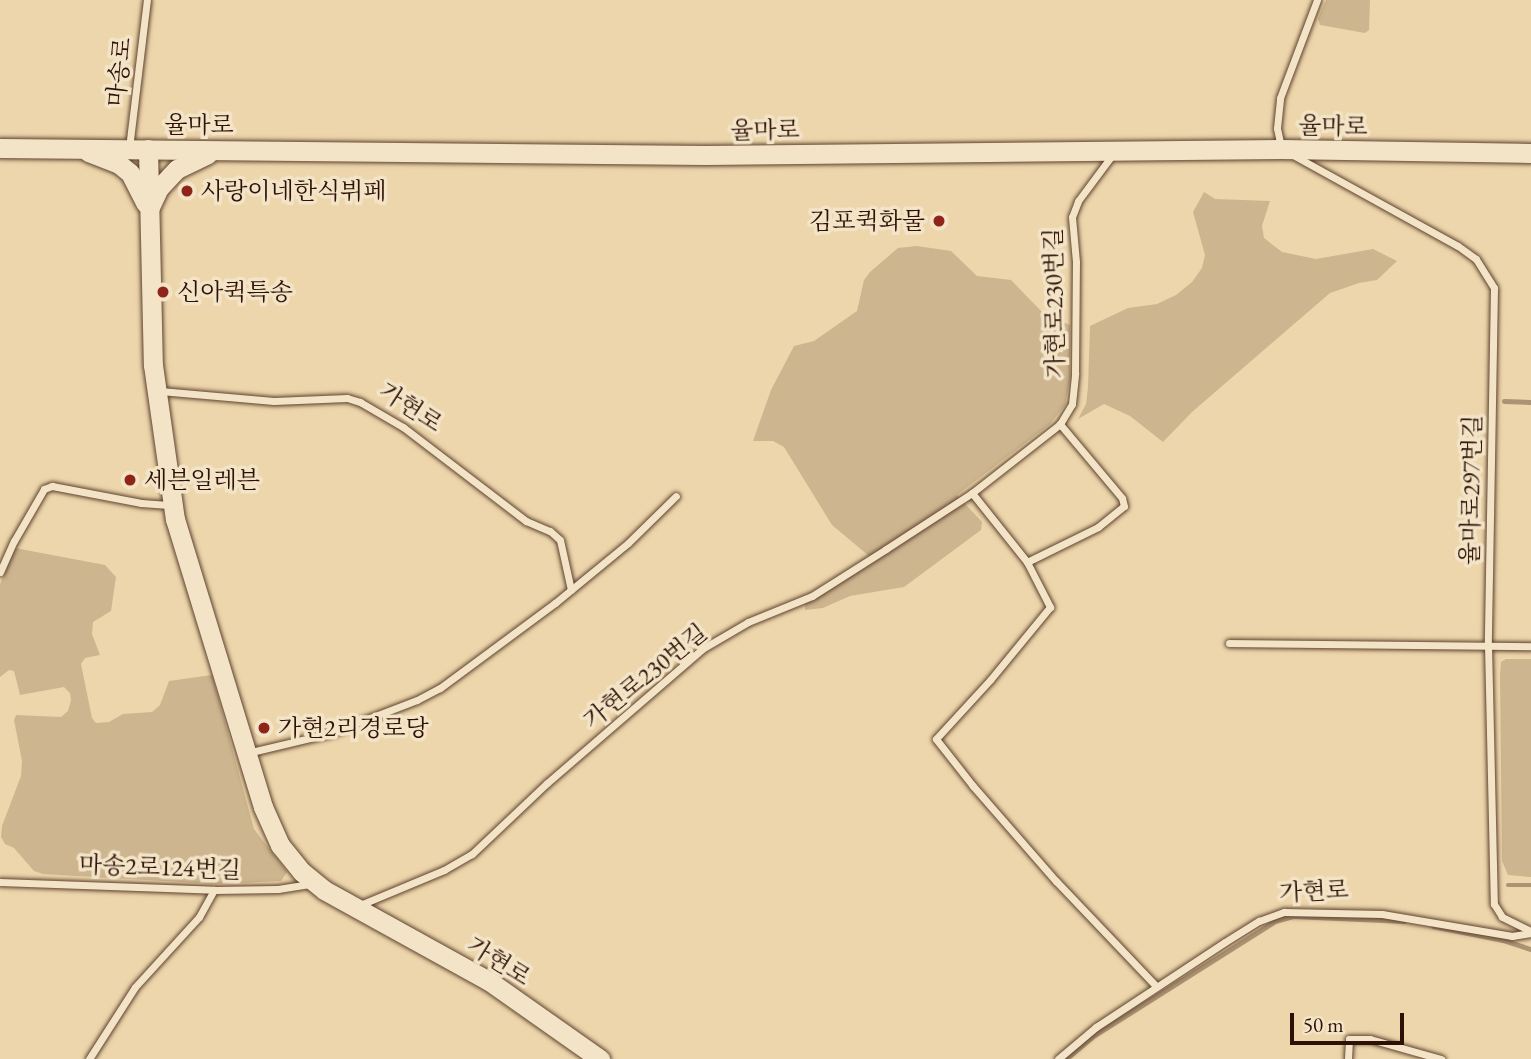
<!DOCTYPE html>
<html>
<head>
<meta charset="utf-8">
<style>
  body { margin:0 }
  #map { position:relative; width:1531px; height:1059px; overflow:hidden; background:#edd6ab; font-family:"EB Garamond","Noto Serif KR",serif }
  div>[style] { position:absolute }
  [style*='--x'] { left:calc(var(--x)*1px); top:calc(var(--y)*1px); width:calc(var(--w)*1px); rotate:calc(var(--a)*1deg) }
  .green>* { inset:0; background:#cdb58f }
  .stream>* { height:4.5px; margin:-2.25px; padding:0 2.25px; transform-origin:2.25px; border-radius:2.25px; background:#ac9373 }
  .roads { filter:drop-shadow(0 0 2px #5e422f) drop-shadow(0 0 2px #5e422f) }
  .lane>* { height:7px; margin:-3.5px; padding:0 3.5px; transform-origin:3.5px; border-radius:3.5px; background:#f3e4c8 }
  .secondary>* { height:19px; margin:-9.5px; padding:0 9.5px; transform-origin:9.5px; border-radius:9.5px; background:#f3e4c8 }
  .dots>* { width:19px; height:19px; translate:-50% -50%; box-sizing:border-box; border:4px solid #f3e4c8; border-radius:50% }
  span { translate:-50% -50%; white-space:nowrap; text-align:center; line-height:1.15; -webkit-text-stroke:7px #f3e4c8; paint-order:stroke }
  .street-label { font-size:24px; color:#2e1106 }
  .poi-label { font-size:24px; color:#2e1106 }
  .left { translate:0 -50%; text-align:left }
  .right { translate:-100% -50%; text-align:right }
  .scale { position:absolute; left:1290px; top:1013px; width:114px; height:32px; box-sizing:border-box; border:4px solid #2e1106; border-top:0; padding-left:9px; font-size:21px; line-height:24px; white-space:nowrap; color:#2e1106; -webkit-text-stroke:5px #f3e4c8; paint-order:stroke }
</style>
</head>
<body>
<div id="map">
  <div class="green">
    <div style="clip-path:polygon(1326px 0,1370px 0,1369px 30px,1365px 33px,1320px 25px,1318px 19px)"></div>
    <div style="clip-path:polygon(1204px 192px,1215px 199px,1270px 201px,1262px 226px,1264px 238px,1282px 252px,1316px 259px,1373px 249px,1397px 261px,1377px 280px,1359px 283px,1330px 293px,1192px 412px,1163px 442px,1130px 416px,1104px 404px,1078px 419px,1086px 404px,1088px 387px,1090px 326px,1128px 308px,1157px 304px,1176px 295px,1192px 282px,1202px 268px,1205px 255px,1193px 212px)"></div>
    <div style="clip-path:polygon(917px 246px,951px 251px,977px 276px,1011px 280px,1045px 315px,1070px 325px,1070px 378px,1065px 405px,1050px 424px,957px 495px,982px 522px,981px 530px,904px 587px,850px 596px,823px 608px,805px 610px,805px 604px,875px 561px,832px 525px,784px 447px,773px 441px,753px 441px,771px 390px,794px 346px,814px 341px,857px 311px,864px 280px,870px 272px,898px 248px)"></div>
    <div style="clip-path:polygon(15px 548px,105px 565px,116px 577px,111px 611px,93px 622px,92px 634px,100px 655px,85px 658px,81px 664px,92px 718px,96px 723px,109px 722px,123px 714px,152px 712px,160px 705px,169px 681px,212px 675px,254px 829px,287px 872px,281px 881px,216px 884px,43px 874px,34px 871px,14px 848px,5px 844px,1px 837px,2px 826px,21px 776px,22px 761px,14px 720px,16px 715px,61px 717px,68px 711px,71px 700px,70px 693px,64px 687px,20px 695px,14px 671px,9px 670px,0 677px,0 584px)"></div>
    <div style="clip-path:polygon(1506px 659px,1531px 659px,1531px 877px,1508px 875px,1502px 861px,1500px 675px,1501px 662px)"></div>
  </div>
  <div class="stream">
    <div style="--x:1504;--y:401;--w:27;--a:2"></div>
    <div style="--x:1508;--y:885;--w:23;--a:0"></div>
    <div style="--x:1433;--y:926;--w:71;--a:11.3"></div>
    <div style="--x:1503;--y:940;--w:29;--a:18"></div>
    <div style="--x:1066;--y:1059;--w:38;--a:-40"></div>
    <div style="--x:1095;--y:1035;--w:213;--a:-32.3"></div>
    <div style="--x:1275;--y:921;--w:20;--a:-15"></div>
    <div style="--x:1294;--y:916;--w:110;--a:2.6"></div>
  </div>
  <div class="roads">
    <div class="lane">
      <div style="--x:1281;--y:147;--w:19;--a:-102"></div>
      <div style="--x:1277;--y:128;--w:30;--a:-84"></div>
      <div style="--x:1280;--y:98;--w:105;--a:-69.3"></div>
      <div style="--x:129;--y:148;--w:149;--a:-83.1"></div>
      <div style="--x:1293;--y:155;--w:188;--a:28.9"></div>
      <div style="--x:1458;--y:246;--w:22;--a:36"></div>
      <div style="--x:1476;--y:259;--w:34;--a:58"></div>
      <div style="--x:1494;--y:288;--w:357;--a:91"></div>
      <div style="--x:1488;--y:645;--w:259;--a:88.7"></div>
      <div style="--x:1494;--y:904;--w:15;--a:58"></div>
      <div style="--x:1502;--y:917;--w:32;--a:26"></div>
      <div style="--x:160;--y:391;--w:114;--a:5"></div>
      <div style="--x:274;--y:401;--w:73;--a:-2.4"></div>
      <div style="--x:347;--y:398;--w:14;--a:17"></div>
      <div style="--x:360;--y:402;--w:50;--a:30.2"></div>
      <div style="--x:403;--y:427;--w:155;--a:37.4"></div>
      <div style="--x:526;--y:521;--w:26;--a:23"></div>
      <div style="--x:550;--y:531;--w:13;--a:42"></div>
      <div style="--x:560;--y:540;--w:51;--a:77.6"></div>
      <div style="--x:972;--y:493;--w:88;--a:51.4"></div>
      <div style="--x:1027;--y:562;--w:51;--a:62.9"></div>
      <div style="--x:1050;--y:607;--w:94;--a:129.4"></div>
      <div style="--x:990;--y:680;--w:80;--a:132.5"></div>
      <div style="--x:936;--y:739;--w:60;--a:51.8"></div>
      <div style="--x:973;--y:786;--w:126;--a:48.9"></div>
      <div style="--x:1056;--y:881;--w:146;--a:46.4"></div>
      <div style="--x:1027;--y:562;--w:79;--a:-26.2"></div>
      <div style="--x:1098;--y:527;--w:33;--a:-39"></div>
      <div style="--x:1124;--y:506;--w:8;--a:-104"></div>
      <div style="--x:1122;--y:498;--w:97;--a:-130"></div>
      <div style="--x:0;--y:572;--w:34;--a:-66"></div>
      <div style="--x:14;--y:541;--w:60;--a:-60"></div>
      <div style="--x:44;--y:489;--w:9;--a:-21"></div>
      <div style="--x:52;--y:486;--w:91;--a:10.8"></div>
      <div style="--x:141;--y:503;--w:31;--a:4"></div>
      <div style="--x:1229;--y:643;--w:302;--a:0.6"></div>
      <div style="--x:247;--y:753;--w:86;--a:-13.4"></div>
      <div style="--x:331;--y:733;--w:92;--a:-21"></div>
      <div style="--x:417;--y:700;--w:26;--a:-28"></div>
      <div style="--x:440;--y:688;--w:143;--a:-36.5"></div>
      <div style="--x:555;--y:603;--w:94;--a:-39.4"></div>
      <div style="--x:628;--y:543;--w:67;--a:-44.4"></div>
      <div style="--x:0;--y:882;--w:214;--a:2.1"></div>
      <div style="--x:214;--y:890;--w:64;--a:-0.9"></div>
      <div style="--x:278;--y:889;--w:32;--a:-9"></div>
      <div style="--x:360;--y:905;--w:91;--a:-22.6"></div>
      <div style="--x:444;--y:870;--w:32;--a:-30"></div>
      <div style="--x:472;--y:854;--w:103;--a:-43.4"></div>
      <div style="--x:547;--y:783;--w:205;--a:-40.8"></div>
      <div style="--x:702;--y:649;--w:53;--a:-30.4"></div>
      <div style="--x:748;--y:622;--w:69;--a:-22.1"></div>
      <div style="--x:812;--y:596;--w:88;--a:-32.4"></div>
      <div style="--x:886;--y:549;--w:103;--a:-33.1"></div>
      <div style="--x:972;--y:493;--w:112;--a:-38.1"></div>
      <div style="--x:1060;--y:424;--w:23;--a:-59"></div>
      <div style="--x:1072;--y:404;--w:31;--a:-84"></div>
      <div style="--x:1075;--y:373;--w:111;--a:-89.5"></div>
      <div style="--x:1076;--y:262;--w:45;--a:-95.1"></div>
      <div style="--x:1072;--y:217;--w:17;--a:-69"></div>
      <div style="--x:1078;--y:201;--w:59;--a:-53.3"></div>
      <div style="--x:89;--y:1059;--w:85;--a:-57.4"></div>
      <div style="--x:135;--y:987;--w:95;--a:-47.6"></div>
      <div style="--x:199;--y:917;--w:31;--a:-61"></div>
      <div style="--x:1058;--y:1059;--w:50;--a:-40.1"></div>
      <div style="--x:1096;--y:1027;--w:154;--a:-33.4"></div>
      <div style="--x:1225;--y:942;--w:40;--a:-32"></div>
      <div style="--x:1259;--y:921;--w:27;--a:-20"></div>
      <div style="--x:1284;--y:912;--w:98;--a:1.2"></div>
      <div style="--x:1382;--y:914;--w:132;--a:9.6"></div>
      <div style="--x:1512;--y:936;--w:19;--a:-9"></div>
      <div style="--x:1348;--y:1059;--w:20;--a:-87"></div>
      <div style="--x:1349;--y:1039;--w:21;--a:0"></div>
      <div style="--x:1370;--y:1039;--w:74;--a:15.7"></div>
    </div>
    <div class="secondary">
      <div style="--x:0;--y:148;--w:705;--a:0.57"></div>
      <div style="--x:705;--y:155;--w:576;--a:-0.6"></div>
      <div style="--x:1281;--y:149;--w:250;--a:0.9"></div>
      <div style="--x:148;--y:149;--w:216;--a:88.7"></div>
      <div style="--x:153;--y:365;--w:156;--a:81.9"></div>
      <div style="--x:175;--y:519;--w:301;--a:73"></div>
      <div style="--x:263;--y:807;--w:42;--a:65.9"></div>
      <div style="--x:280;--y:845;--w:35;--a:51"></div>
      <div style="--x:302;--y:872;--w:28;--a:39"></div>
      <div style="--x:324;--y:890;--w:188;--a:28.9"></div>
      <div style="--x:489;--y:981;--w:136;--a:35.1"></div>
      <div style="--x:88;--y:152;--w:33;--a:21"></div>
      <div style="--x:119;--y:164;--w:14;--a:39"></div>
      <div style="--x:130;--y:173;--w:34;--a:63"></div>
      <div style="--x:150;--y:207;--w:21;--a:-65"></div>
      <div style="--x:159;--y:188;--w:26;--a:-47"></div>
      <div style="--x:177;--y:169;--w:34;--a:-26"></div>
    </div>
  </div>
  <div class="dots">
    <div style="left:187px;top:191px;background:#8f2418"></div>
    <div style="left:939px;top:221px;background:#8f2418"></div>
    <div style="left:163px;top:292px;background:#8f2418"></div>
    <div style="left:130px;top:480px;background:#8f2418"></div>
    <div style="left:264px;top:728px;background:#8f2418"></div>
  </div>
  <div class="street-label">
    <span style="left:119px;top:72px;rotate:-84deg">마송로</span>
    <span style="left:199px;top:125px">율마로</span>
    <span style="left:1333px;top:126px;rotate:1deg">율마로</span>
    <span style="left:765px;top:130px;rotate:-1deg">율마로</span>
    <span style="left:1054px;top:303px;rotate:-91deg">가현로230번길</span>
    <span style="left:411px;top:407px;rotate:33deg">가현로</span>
    <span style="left:1471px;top:490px;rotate:-89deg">율마로297번길</span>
    <span style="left:645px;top:676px;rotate:-39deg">가현로230번길</span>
    <span style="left:160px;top:867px;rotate:2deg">마송2로124번길</span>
    <span style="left:1314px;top:891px;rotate:-3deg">가현로</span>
    <span style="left:499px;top:961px;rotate:32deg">가현로</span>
  </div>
  <div class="poi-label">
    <span class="left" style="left:201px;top:191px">사랑이네한식뷔페</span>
    <span class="right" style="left:925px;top:221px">김포퀵화물</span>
    <span class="left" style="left:177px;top:292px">신아퀵특송</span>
    <span class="left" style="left:144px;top:480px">세븐일레븐</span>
    <span class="left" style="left:278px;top:728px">가현2리경로당</span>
  </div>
  <div class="scale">50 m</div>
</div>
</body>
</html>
